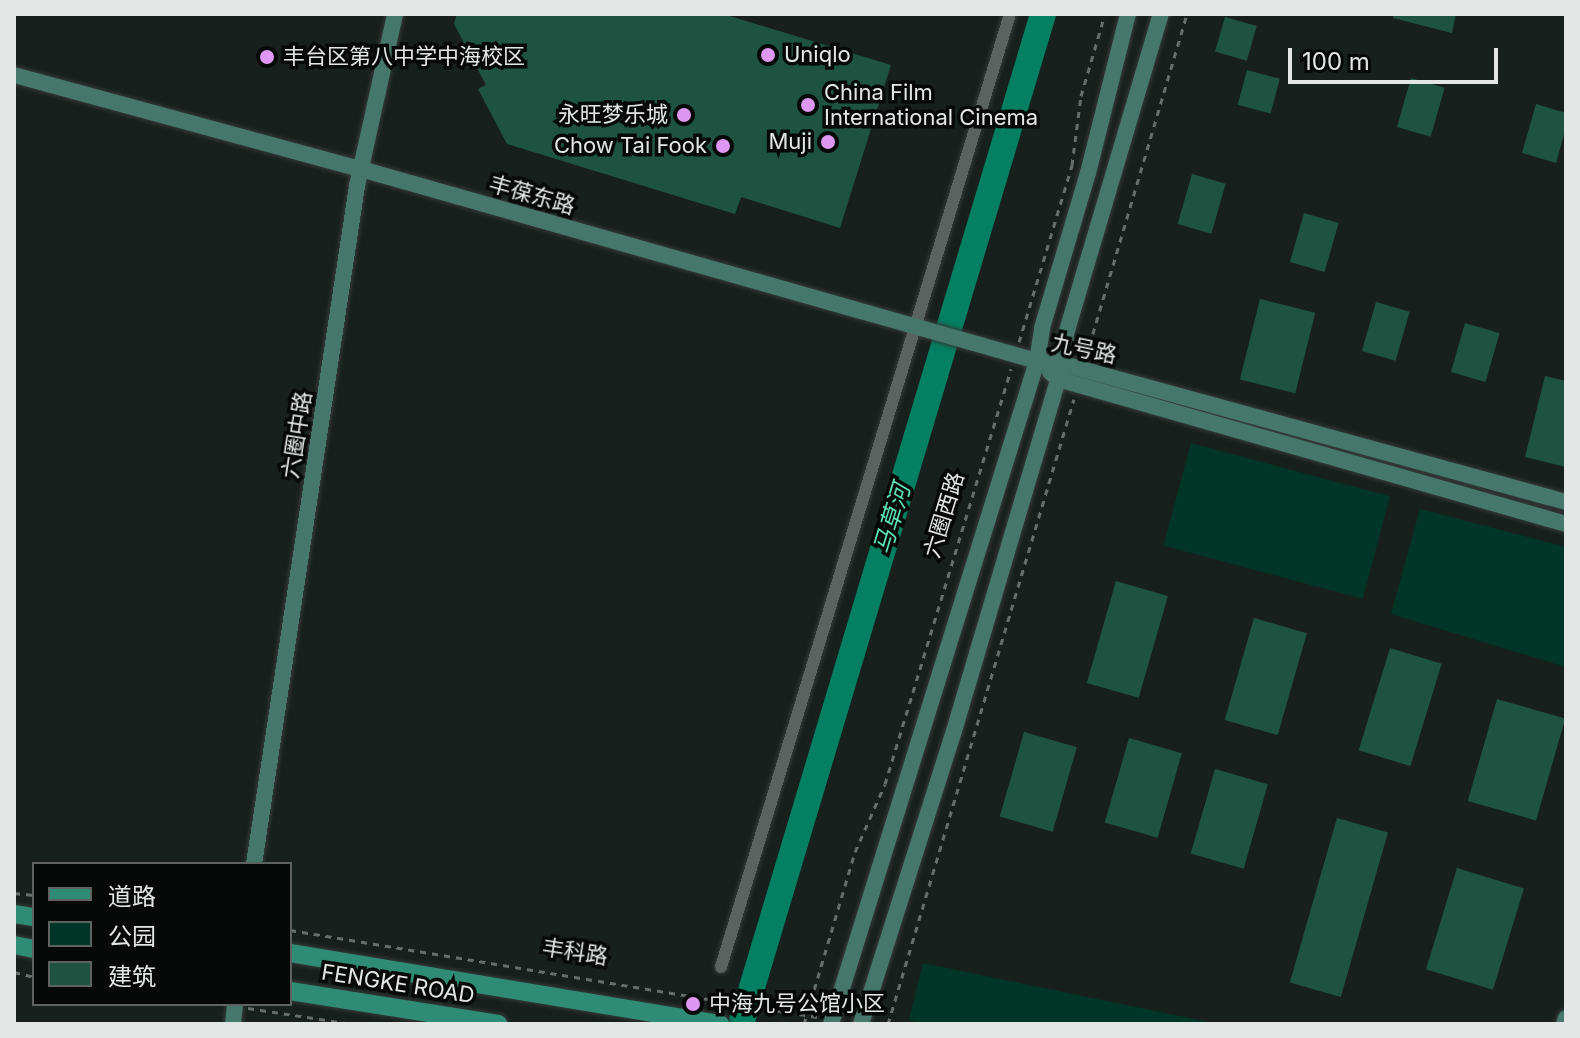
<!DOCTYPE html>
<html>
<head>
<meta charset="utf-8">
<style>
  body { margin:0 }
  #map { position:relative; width:1580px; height:1038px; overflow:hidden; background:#18201d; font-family:Inter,"Noto Sans SC",sans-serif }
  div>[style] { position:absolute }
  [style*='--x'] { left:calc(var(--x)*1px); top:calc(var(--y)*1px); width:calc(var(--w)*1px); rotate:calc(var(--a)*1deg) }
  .green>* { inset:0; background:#003627; transform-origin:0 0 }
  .river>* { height:26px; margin:-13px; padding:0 13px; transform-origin:13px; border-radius:13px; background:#037f61 }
  .building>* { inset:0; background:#1e5342; transform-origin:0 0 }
  .path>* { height:3px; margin-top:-1.5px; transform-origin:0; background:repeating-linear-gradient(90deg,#676d6b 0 6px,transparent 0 12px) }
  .roads { filter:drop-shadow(0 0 2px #353a38) drop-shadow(0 0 2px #353a38) }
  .street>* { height:12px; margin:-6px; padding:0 6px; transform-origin:6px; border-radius:6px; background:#5b6360 }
  .secondary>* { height:16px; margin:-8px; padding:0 8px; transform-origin:8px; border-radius:8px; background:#45776a }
  .primary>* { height:18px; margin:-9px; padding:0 9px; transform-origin:9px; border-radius:9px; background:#2f8c74 }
  .dots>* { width:22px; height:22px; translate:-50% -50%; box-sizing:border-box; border:4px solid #060907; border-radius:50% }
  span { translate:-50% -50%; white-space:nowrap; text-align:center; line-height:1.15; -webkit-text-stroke:7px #060907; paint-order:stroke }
  .poi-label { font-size:22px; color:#e2e7e5 }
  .left { translate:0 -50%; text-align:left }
  .right { translate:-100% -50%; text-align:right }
  .street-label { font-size:22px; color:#e2e7e5 }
  .water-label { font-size:24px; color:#5ce5ba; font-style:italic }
  .frame { position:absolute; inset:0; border:16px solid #e2e7e5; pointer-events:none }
  .legend { position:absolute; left:32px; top:862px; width:260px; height:144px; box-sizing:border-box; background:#060907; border:2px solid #5e6260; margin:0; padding:10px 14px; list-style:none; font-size:24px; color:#e2e7e5 }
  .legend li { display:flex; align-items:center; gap:16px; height:40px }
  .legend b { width:40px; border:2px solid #5e6260 }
  .scale { position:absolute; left:1288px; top:48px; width:210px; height:36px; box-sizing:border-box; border:4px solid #e2e7e5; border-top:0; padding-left:10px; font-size:24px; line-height:28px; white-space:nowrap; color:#e2e7e5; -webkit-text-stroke:6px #060907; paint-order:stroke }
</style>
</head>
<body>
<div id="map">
  <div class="green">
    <div style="left:1191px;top:443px;width:206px;height:106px;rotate:15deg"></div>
    <div style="clip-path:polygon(1420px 509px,1566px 547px,1566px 667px,1391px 614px)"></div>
    <div style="clip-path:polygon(923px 963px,1218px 1024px,926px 1024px,909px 1020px)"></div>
  </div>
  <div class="river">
    <div style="--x:741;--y:1024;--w:1054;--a:-73.35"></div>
  </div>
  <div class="building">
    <div style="clip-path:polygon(457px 14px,723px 14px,891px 65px,840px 228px,741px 197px,735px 214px,507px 144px,478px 89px,486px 85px,454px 24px)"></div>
    <div style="clip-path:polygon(1394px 14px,1456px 14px,1452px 33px,1393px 18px)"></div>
    <div style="left:1225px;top:17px;width:33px;height:36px;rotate:16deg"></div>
    <div style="left:1247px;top:70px;width:34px;height:36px;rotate:15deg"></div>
    <div style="left:1411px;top:78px;width:35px;height:51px;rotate:16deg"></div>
    <div style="clip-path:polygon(1536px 104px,1566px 113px,1566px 127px,1556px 163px,1522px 153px)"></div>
    <div style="left:1192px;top:174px;width:35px;height:52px;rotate:16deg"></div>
    <div style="left:1304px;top:213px;width:36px;height:51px;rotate:16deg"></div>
    <div style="left:1260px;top:299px;width:57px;height:83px;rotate:14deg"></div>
    <div style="left:1376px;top:302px;width:35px;height:51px;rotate:16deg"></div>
    <div style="left:1465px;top:323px;width:36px;height:51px;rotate:16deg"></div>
    <div style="clip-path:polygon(1545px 376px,1566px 381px,1566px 467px,1525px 457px)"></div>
    <div style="left:1116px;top:581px;width:54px;height:106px;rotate:16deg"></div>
    <div style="left:1254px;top:618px;width:55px;height:106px;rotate:16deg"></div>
    <div style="left:1390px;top:648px;width:54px;height:107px;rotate:17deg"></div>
    <div style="left:1497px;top:699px;width:71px;height:106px;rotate:16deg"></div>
    <div style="left:1024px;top:732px;width:55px;height:88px;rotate:16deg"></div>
    <div style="left:1129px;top:738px;width:55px;height:88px;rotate:16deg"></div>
    <div style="left:1215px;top:769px;width:55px;height:88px;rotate:16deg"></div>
    <div style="left:1337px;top:818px;width:53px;height:171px;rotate:16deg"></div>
    <div style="left:1457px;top:868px;width:70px;height:106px;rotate:17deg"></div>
  </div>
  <div class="path">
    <div style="--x:1019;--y:342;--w:185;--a:-73.3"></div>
    <div style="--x:1072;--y:165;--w:70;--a:-82.6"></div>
    <div style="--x:1081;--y:96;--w:85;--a:-73.7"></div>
    <div style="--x:1086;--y:357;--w:358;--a:-73.6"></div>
    <div style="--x:14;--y:893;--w:20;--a:6"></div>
    <div style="--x:290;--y:930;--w:534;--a:9.37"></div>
    <div style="--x:14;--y:972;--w:21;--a:14"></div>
    <div style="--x:248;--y:1008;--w:105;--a:8.7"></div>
    <div style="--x:804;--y:1024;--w:179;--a:-73.5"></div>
    <div style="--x:855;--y:852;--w:74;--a:-66.2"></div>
    <div style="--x:885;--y:784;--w:434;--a:-73.1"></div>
    <div style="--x:888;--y:1024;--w:652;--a:-73.43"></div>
  </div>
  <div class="roads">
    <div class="street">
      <div style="--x:721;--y:967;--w:996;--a:-73.13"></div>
    </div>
    <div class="secondary">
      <div style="--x:14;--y:75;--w:360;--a:15.2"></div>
      <div style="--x:361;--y:169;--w:703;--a:15.86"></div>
      <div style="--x:1037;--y:361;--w:26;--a:7"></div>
      <div style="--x:1063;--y:364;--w:522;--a:15.34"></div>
      <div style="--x:1050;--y:372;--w:11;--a:41"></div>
      <div style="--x:1058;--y:379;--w:528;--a:15.93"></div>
      <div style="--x:254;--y:864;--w:686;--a:-81.36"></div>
      <div style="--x:357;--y:186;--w:176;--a:-77.5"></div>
      <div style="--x:233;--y:1024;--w:20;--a:-84"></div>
      <div style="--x:831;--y:1024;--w:694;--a:-72.74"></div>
      <div style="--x:1037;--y:361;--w:33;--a:-81"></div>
      <div style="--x:1042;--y:328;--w:162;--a:-73.5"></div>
      <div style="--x:1088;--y:173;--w:164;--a:-75.9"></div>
      <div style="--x:861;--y:1024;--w:307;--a:-72.4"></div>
      <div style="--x:954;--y:731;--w:383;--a:-73.5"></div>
      <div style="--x:1063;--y:364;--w:30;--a:-84"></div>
      <div style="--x:1066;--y:334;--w:334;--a:-73.5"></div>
      <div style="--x:1564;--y:1024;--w:6;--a:-72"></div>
    </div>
    <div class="primary">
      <div style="--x:14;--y:914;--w:20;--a:9"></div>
      <div style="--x:14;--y:945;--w:20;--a:11"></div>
      <div style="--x:290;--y:953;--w:436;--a:9.4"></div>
      <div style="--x:290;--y:991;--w:211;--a:9"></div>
    </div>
  </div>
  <div class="dots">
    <div style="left:768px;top:55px;background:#df98f2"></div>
    <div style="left:267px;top:57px;background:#df98f2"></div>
    <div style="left:808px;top:105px;background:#df98f2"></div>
    <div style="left:684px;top:115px;background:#df98f2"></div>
    <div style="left:828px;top:142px;background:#df98f2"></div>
    <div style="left:723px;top:146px;background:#df98f2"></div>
    <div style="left:693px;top:1004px;background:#df98f2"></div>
  </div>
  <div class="poi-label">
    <span class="left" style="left:784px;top:55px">Uniqlo</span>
    <span class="left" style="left:283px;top:57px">丰台区第八中学中海校区</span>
    <span class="left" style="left:824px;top:105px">China Film<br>International Cinema</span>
    <span class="right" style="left:668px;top:115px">永旺梦乐城</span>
    <span class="right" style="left:812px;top:142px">Muji</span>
    <span class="right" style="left:707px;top:146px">Chow Tai Fook</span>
    <span class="left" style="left:709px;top:1004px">中海九号公馆小区</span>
  </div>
  <div class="street-label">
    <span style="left:532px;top:195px;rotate:16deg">丰葆东路</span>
    <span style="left:1084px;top:349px;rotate:12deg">九号路</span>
    <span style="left:297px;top:435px;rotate:-81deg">六圈中路</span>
    <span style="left:944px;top:515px;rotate:-73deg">六圈西路</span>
    <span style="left:575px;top:952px;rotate:9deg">丰科路</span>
    <span style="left:398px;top:984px;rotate:9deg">FENGKE ROAD</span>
  </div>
  <div class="water-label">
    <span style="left:892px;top:519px;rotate:-73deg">马草河</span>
  </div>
  <div class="frame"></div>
  <ul class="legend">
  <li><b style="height:10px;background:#2f8c74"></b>道路</li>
  <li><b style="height:22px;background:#003627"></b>公园</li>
  <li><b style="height:22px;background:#1e5342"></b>建筑</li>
  </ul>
  <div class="scale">100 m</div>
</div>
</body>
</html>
